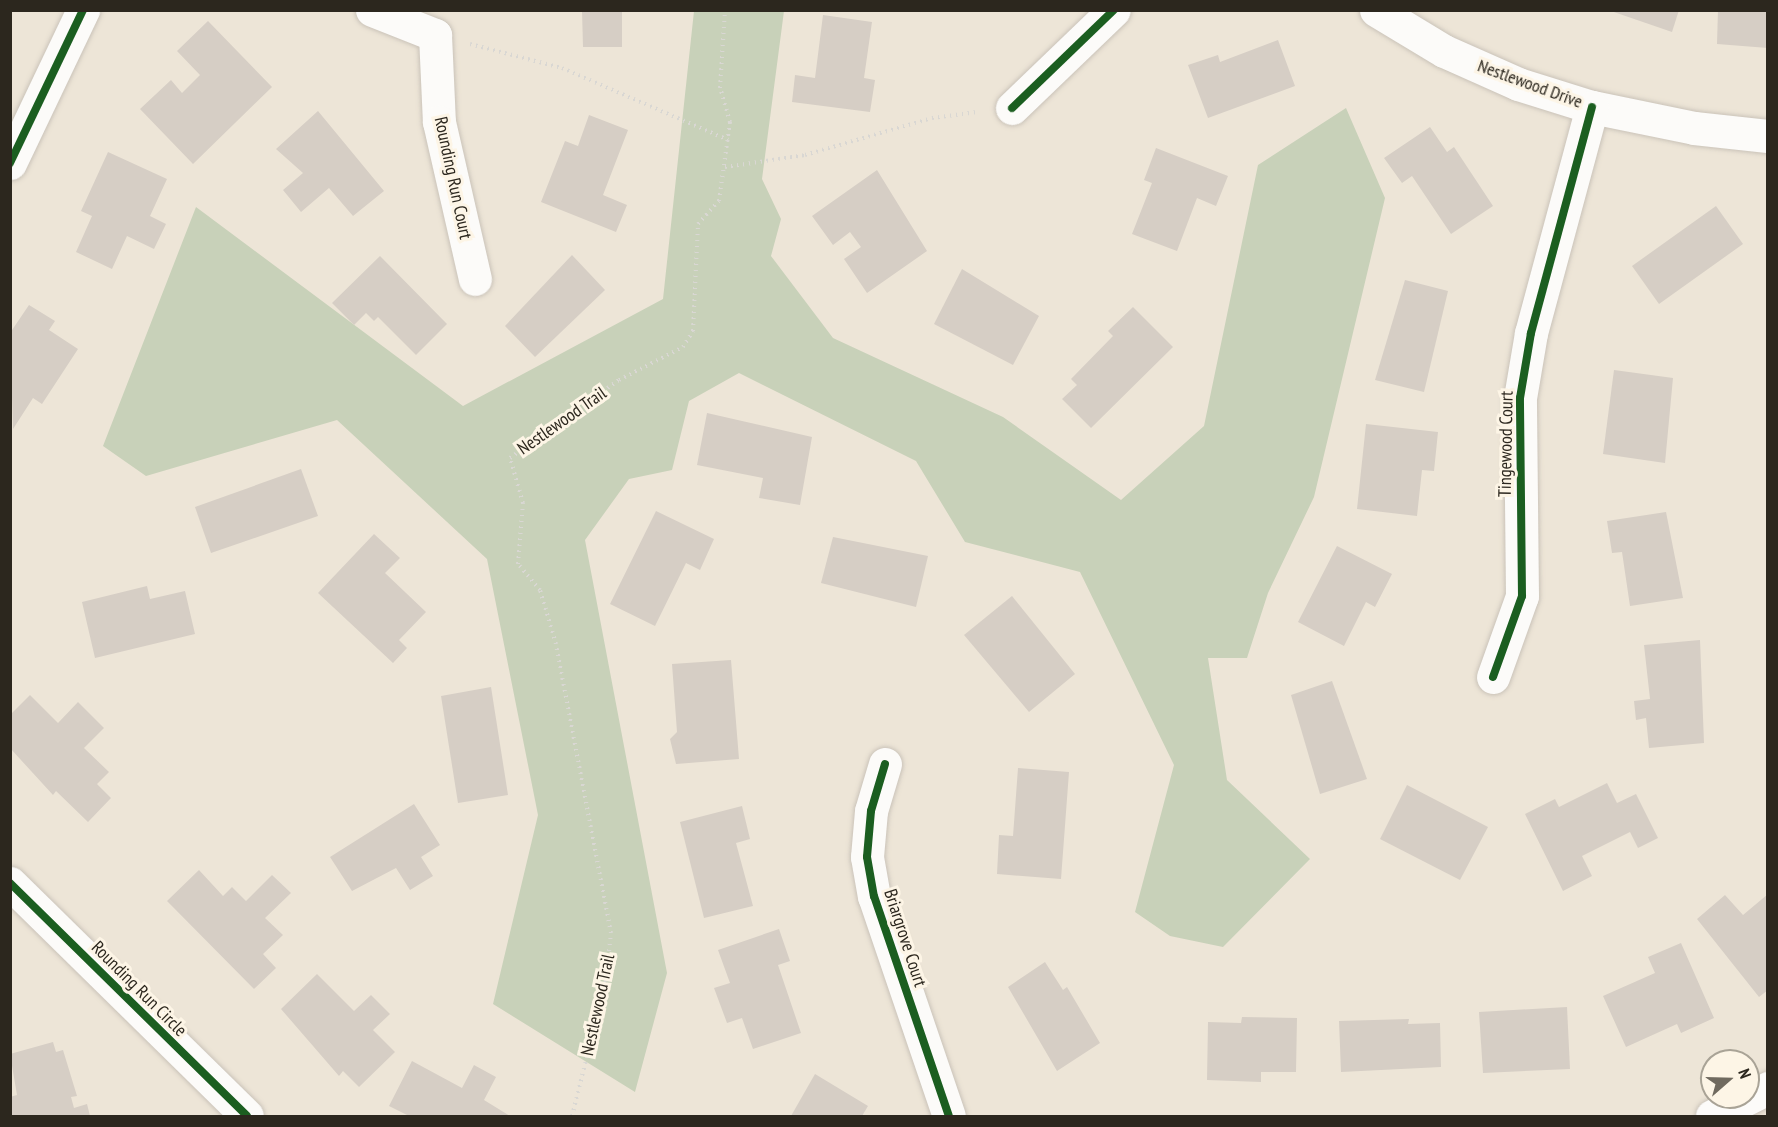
<!DOCTYPE html>
<style>
body{margin:0}
#map{position:relative;width:1778px;height:1127px;overflow:hidden;background:#ede5d7;font-family:"PT Sans Narrow",sans-serif}
div>[style]{position:absolute}
[style*='--x']{left:calc(var(--x)*1px);top:calc(var(--y)*1px);width:calc(var(--w)*1px);rotate:calc(var(--a)*1deg)}
.green>*{inset:0;background:#c8d1b9}
.building>*{inset:0;background:#d6cec5}
.path>*{height:4px;margin-top:-2px;transform-origin:0;background:repeating-linear-gradient(90deg,#d9d7d3 0 1.5px,transparent 0 6px)}
.roads{filter:drop-shadow(0 0 2px #cac3b9) drop-shadow(0 0 2px #cac3b9)}
.minor>*{height:33px;margin:-16.5px;padding:0 16.5px;transform-origin:16.5px;border-radius:16.5px;background:#fcfbf9}
.cycleway>*{height:8px;margin:-4px;padding:0 4px;transform-origin:4px;border-radius:4px;background:#1b5e20}
span{translate:-50% -50%;white-space:nowrap;text-align:center;line-height:1.15;-webkit-text-stroke:6px #fdf5e6;paint-order:stroke}
.street-label{font-size:18px;color:#2c271e}
.frame{position:absolute;inset:0;border:12px solid #2c271e;pointer-events:none}
.north{position:absolute;left:1700px;top:1049px;width:60px;height:60px;box-sizing:border-box;background:#fdf5e6;border:2px solid #a9a396;border-radius:50%;rotate:70deg;font-size:16px;font-weight:700;line-height:24px;text-align:center;color:#2c271e}
.north::after{content:'';display:block;margin:auto;width:21px;height:27px;background:#706a5f;clip-path:polygon(50% 0,100% 100%,50% 72%,0 100%)}
</style>
<div id="map">
<div class="green">
<div style="clip-path:polygon(694px 11px,784px 11px,762px 179px,781px 219px,771px 256px,833px 338px,1003px 417px,1121px 500px,1204px 426px,1258px 165px,1346px 108px,1385px 198px,1314px 497px,1268px 593px,1247px 658px,1208px 658px,1227px 780px,1310px 859px,1223px 947px,1170px 936px,1135px 912px,1174px 765px,1080px 572px,965px 542px,916px 461px,739px 373px,689px 401px,672px 470px,629px 479px,585px 540px,667px 973px,635px 1092px,493px 1004px,538px 815px,487px 559px,337px 420px,146px 476px,103px 446px,196px 207px,463px 406px,663px 299px)"></div>
</div>
<div class="building">
<div style="clip-path:polygon(582px 10px,622px 10px,622px 47px,583px 47px)"></div>
<div style="clip-path:polygon(1608px 10px,1679px 10px,1672px 32px)"></div>
<div style="clip-path:polygon(1718px 10px,1768px 10px,1768px 48px,1717px 44px)"></div>
<div style="clip-path:polygon(823px 15px,872px 22px,864px 78px,875px 80px,870px 112px,792px 102px,795px 75px,815px 78px)"></div>
<div style="clip-path:polygon(208px 21px,272px 87px,193px 164px,140px 109px,171px 80px,182px 93px,200px 75px,177px 51px)"></div>
<div style="clip-path:polygon(1278px 40px,1295px 86px,1208px 118px,1188px 65px,1218px 55px,1220px 62px)"></div>
<div style="clip-path:polygon(318px 111px,384px 191px,353px 216px,329px 188px,301px 212px,283px 190px,303px 173px,276px 149px)"></div>
<div style="clip-path:polygon(589px 115px,628px 130px,603px 195px,627px 205px,616px 232px,541px 202px,565px 141px,578px 146px)"></div>
<div style="clip-path:polygon(1430px 127px,1447px 152px,1454px 147px,1493px 206px,1451px 234px,1412px 176px,1402px 183px,1384px 158px)"></div>
<div style="clip-path:polygon(1156px 148px,1228px 176px,1216px 206px,1197px 198px,1177px 251px,1132px 234px,1152px 183px,1144px 180px)"></div>
<div style="clip-path:polygon(108px 152px,167px 179px,150px 216px,166px 224px,154px 249px,127px 236px,112px 269px,76px 252px,92px 216px,81px 211px)"></div>
<div style="clip-path:polygon(877px 170px,927px 251px,867px 293px,844px 259px,861px 247px,850px 232px,833px 245px,812px 216px)"></div>
<div style="clip-path:polygon(1716px 206px,1743px 244px,1659px 304px,1632px 266px)"></div>
<div style="clip-path:polygon(572px 255px,605px 290px,535px 357px,505px 326px)"></div>
<div style="clip-path:polygon(380px 256px,447px 324px,416px 355px,378px 317px,374px 321px,366px 313px,354px 325px,332px 303px)"></div>
<div style="clip-path:polygon(962px 269px,1039px 316px,1013px 365px,934px 324px)"></div>
<div style="clip-path:polygon(1405px 280px,1448px 291px,1424px 392px,1375px 380px)"></div>
<div style="clip-path:polygon(29px 305px,55px 321px,49px 330px,78px 349px,42px 404px,33px 398px,13px 429px,10px 333px)"></div>
<div style="clip-path:polygon(1133px 307px,1173px 347px,1091px 428px,1062px 399px,1077px 385px,1071px 379px,1113px 336px,1108px 331px)"></div>
<div style="clip-path:polygon(1614px 370px,1673px 378px,1665px 463px,1603px 454px)"></div>
<div style="clip-path:polygon(707px 413px,812px 437px,800px 505px,759px 498px,763px 478px,697px 465px)"></div>
<div style="clip-path:polygon(1366px 424px,1438px 432px,1434px 471px,1422px 470px,1417px 516px,1357px 509px)"></div>
<div style="clip-path:polygon(301px 469px,318px 516px,211px 553px,195px 507px)"></div>
<div style="clip-path:polygon(656px 511px,714px 539px,700px 570px,686px 563px,655px 626px,610px 604px)"></div>
<div style="clip-path:polygon(1666px 512px,1683px 598px,1630px 606px,1622px 552px,1612px 553px,1607px 521px)"></div>
<div style="clip-path:polygon(374px 534px,400px 558px,385px 573px,426px 612px,399px 640px,407px 648px,393px 663px,318px 593px)"></div>
<div style="clip-path:polygon(833px 537px,928px 556px,916px 607px,821px 583px)"></div>
<div style="clip-path:polygon(1337px 546px,1392px 574px,1375px 607px,1366px 602px,1344px 646px,1298px 622px)"></div>
<div style="clip-path:polygon(147px 586px,150px 599px,185px 591px,195px 634px,95px 658px,82px 602px)"></div>
<div style="clip-path:polygon(1012px 596px,1075px 674px,1029px 712px,964px 635px)"></div>
<div style="clip-path:polygon(1700px 640px,1704px 743px,1649px 748px,1646px 718px,1636px 720px,1634px 701px,1650px 699px,1644px 645px)"></div>
<div style="clip-path:polygon(731px 660px,739px 759px,676px 764px,670px 739px,677px 732px,672px 664px)"></div>
<div style="clip-path:polygon(1332px 681px,1367px 779px,1320px 794px,1291px 695px)"></div>
<div style="clip-path:polygon(491px 687px,508px 795px,458px 803px,441px 696px)"></div>
<div style="clip-path:polygon(30px 695px,58px 723px,78px 702px,104px 728px,84px 748px,109px 772px,97px 784px,111px 798px,88px 822px,56px 791px,53px 795px,10px 748px,10px 715px)"></div>
<div style="clip-path:polygon(1018px 768px,1069px 772px,1061px 879px,997px 874px,999px 835px,1013px 836px)"></div>
<div style="clip-path:polygon(1607px 783px,1617px 803px,1636px 794px,1658px 838px,1638px 848px,1630px 832px,1582px 856px,1592px 876px,1563px 891px,1525px 814px,1555px 799px,1559px 807px)"></div>
<div style="clip-path:polygon(1407px 785px,1488px 827px,1460px 880px,1380px 839px)"></div>
<div style="clip-path:polygon(414px 804px,440px 845px,421px 857px,433px 876px,410px 890px,396px 868px,352px 891px,330px 857px)"></div>
<div style="clip-path:polygon(742px 806px,750px 839px,736px 843px,753px 906px,704px 918px,680px 822px)"></div>
<div style="clip-path:polygon(199px 870px,223px 896px,232px 887px,246px 901px,272px 875px,291px 893px,265px 918px,283px 935px,263px 954px,276px 968px,254px 989px,167px 901px)"></div>
<div style="clip-path:polygon(1768px 894px,1768px 990px,1759px 997px,1697px 919px,1725px 895px,1743px 915px)"></div>
<div style="clip-path:polygon(779px 929px,790px 961px,778px 965px,801px 1033px,753px 1049px,742px 1018px,727px 1023px,714px 988px,730px 983px,718px 950px)"></div>
<div style="clip-path:polygon(1681px 943px,1714px 1018px,1681px 1033px,1677px 1024px,1626px 1047px,1603px 996px,1655px 973px,1648px 957px)"></div>
<div style="clip-path:polygon(1045px 962px,1063px 990px,1067px 987px,1100px 1043px,1057px 1071px,1008px 987px)"></div>
<div style="clip-path:polygon(317px 974px,354px 1011px,371px 995px,390px 1014px,373px 1030px,395px 1052px,359px 1087px,343px 1071px,339px 1076px,281px 1009px)"></div>
<div style="clip-path:polygon(1567px 1007px,1570px 1069px,1483px 1073px,1479px 1012px)"></div>
<div style="clip-path:polygon(1242px 1017px,1297px 1018px,1296px 1072px,1261px 1072px,1261px 1082px,1207px 1080px,1208px 1022px,1241px 1023px)"></div>
<div style="clip-path:polygon(1409px 1019px,1408px 1024px,1440px 1023px,1441px 1067px,1341px 1072px,1339px 1021px)"></div>
<div style="clip-path:polygon(53px 1042px,56px 1052px,63px 1050px,77px 1096px,71px 1097px,74px 1108px,87px 1104px,90px 1116px,10px 1116px,10px 1097px,17px 1095px,10px 1054px)"></div>
<div style="clip-path:polygon(412px 1061px,462px 1088px,474px 1065px,496px 1077px,484px 1100px,510px 1116px,409px 1116px,389px 1106px)"></div>
<div style="clip-path:polygon(815px 1074px,868px 1106px,862px 1116px,791px 1116px)"></div>
</div>
<div class="path">
<div style="--x:470;--y:44;--w:95;--a:14.6"></div>
<div style="--x:562;--y:68;--w:181;--a:23.4"></div>
<div style="--x:725;--y:167;--w:81;--a:-8.5"></div>
<div style="--x:805;--y:155;--w:132;--a:-16.2"></div>
<div style="--x:932;--y:118;--w:46;--a:-7.4"></div>
<div style="--x:572;--y:1116;--w:139;--a:-75.9"></div>
<div style="--x:606;--y:981;--w:48;--a:-84.1"></div>
<div style="--x:611;--y:933;--w:294;--a:-100.8"></div>
<div style="--x:556;--y:644;--w:56;--a:-106.5"></div>
<div style="--x:540;--y:590;--w:34;--a:-130"></div>
<div style="--x:518;--y:564;--w:61;--a:-85.3"></div>
<div style="--x:523;--y:503;--w:47;--a:-106.1"></div>
<div style="--x:510;--y:458;--w:134;--a:-35.6"></div>
<div style="--x:619;--y:380;--w:72;--a:-27.3"></div>
<div style="--x:683;--y:347;--w:19;--a:-58"></div>
<div style="--x:693;--y:331;--w:107;--a:-87.3"></div>
<div style="--x:698;--y:224;--w:31;--a:-48"></div>
<div style="--x:719;--y:201;--w:80;--a:-82.1"></div>
<div style="--x:730;--y:122;--w:35;--a:-106"></div>
<div style="--x:720;--y:88;--w:78;--a:-86.3"></div>
</div>
<div class="roads">
<div class="minor">
<div style="--x:372;--y:10;--w:68;--a:21.6"></div>
<div style="--x:435;--y:35;--w:87;--a:87.4"></div>
<div style="--x:439;--y:122;--w:161;--a:77.1"></div>
<div style="--x:1376;--y:10;--w:79;--a:31.1"></div>
<div style="--x:1444;--y:51;--w:81;--a:24"></div>
<div style="--x:1518;--y:84;--w:77;--a:17.3"></div>
<div style="--x:1592;--y:107;--w:104;--a:11.6"></div>
<div style="--x:1694;--y:128;--w:74;--a:6.2"></div>
<div style="--x:1012;--y:108;--w:141;--a:-43.9"></div>
<div style="--x:10;--y:163;--w:170;--a:-64.5"></div>
<div style="--x:1493;--y:677;--w:86;--a:-70.3"></div>
<div style="--x:1522;--y:596;--w:198;--a:-90.6"></div>
<div style="--x:1520;--y:398;--w:66;--a:-80.4"></div>
<div style="--x:1531;--y:333;--w:234;--a:-74.9"></div>
<div style="--x:885;--y:764;--w:49;--a:106.6"></div>
<div style="--x:871;--y:811;--w:46;--a:95"></div>
<div style="--x:867;--y:857;--w:40;--a:80"></div>
<div style="--x:874;--y:896;--w:232;--a:71.2"></div>
<div style="--x:10;--y:883;--w:332;--a:44.5"></div>
<div style="--x:1712;--y:1116;--w:63;--a:-26.6"></div>
</div>
</div>
<div class="cycleway">
<div style="--x:1012;--y:108;--w:141;--a:-43.9"></div>
<div style="--x:10;--y:163;--w:170;--a:-64.5"></div>
<div style="--x:1493;--y:677;--w:86;--a:-70.3"></div>
<div style="--x:1522;--y:596;--w:198;--a:-90.6"></div>
<div style="--x:1520;--y:398;--w:66;--a:-80.4"></div>
<div style="--x:1531;--y:333;--w:234;--a:-74.9"></div>
<div style="--x:885;--y:764;--w:49;--a:106.6"></div>
<div style="--x:871;--y:811;--w:46;--a:95"></div>
<div style="--x:867;--y:857;--w:40;--a:80"></div>
<div style="--x:874;--y:896;--w:232;--a:71.2"></div>
<div style="--x:10;--y:883;--w:332;--a:44.5"></div>
</div>
<div class="street-label">
<span style="left:1530px;top:84px;rotate:20deg">Nestlewood Drive</span>
<span style="left:453px;top:178px;rotate:78deg">Rounding Run Court</span>
<span style="left:562px;top:421px;rotate:-35deg">Nestlewood Trail</span>
<span style="left:1506px;top:444px;rotate:-89deg">Tingewood Court</span>
<span style="left:905px;top:938px;rotate:72deg">Briargrove Court</span>
<span style="left:139px;top:989px;rotate:45deg">Rounding Run Circle</span>
<span style="left:598px;top:1005px;rotate:-78deg">Nestlewood Trail</span>
</div>
<div class="frame"></div>
<div class="north">N</div>
</div>
